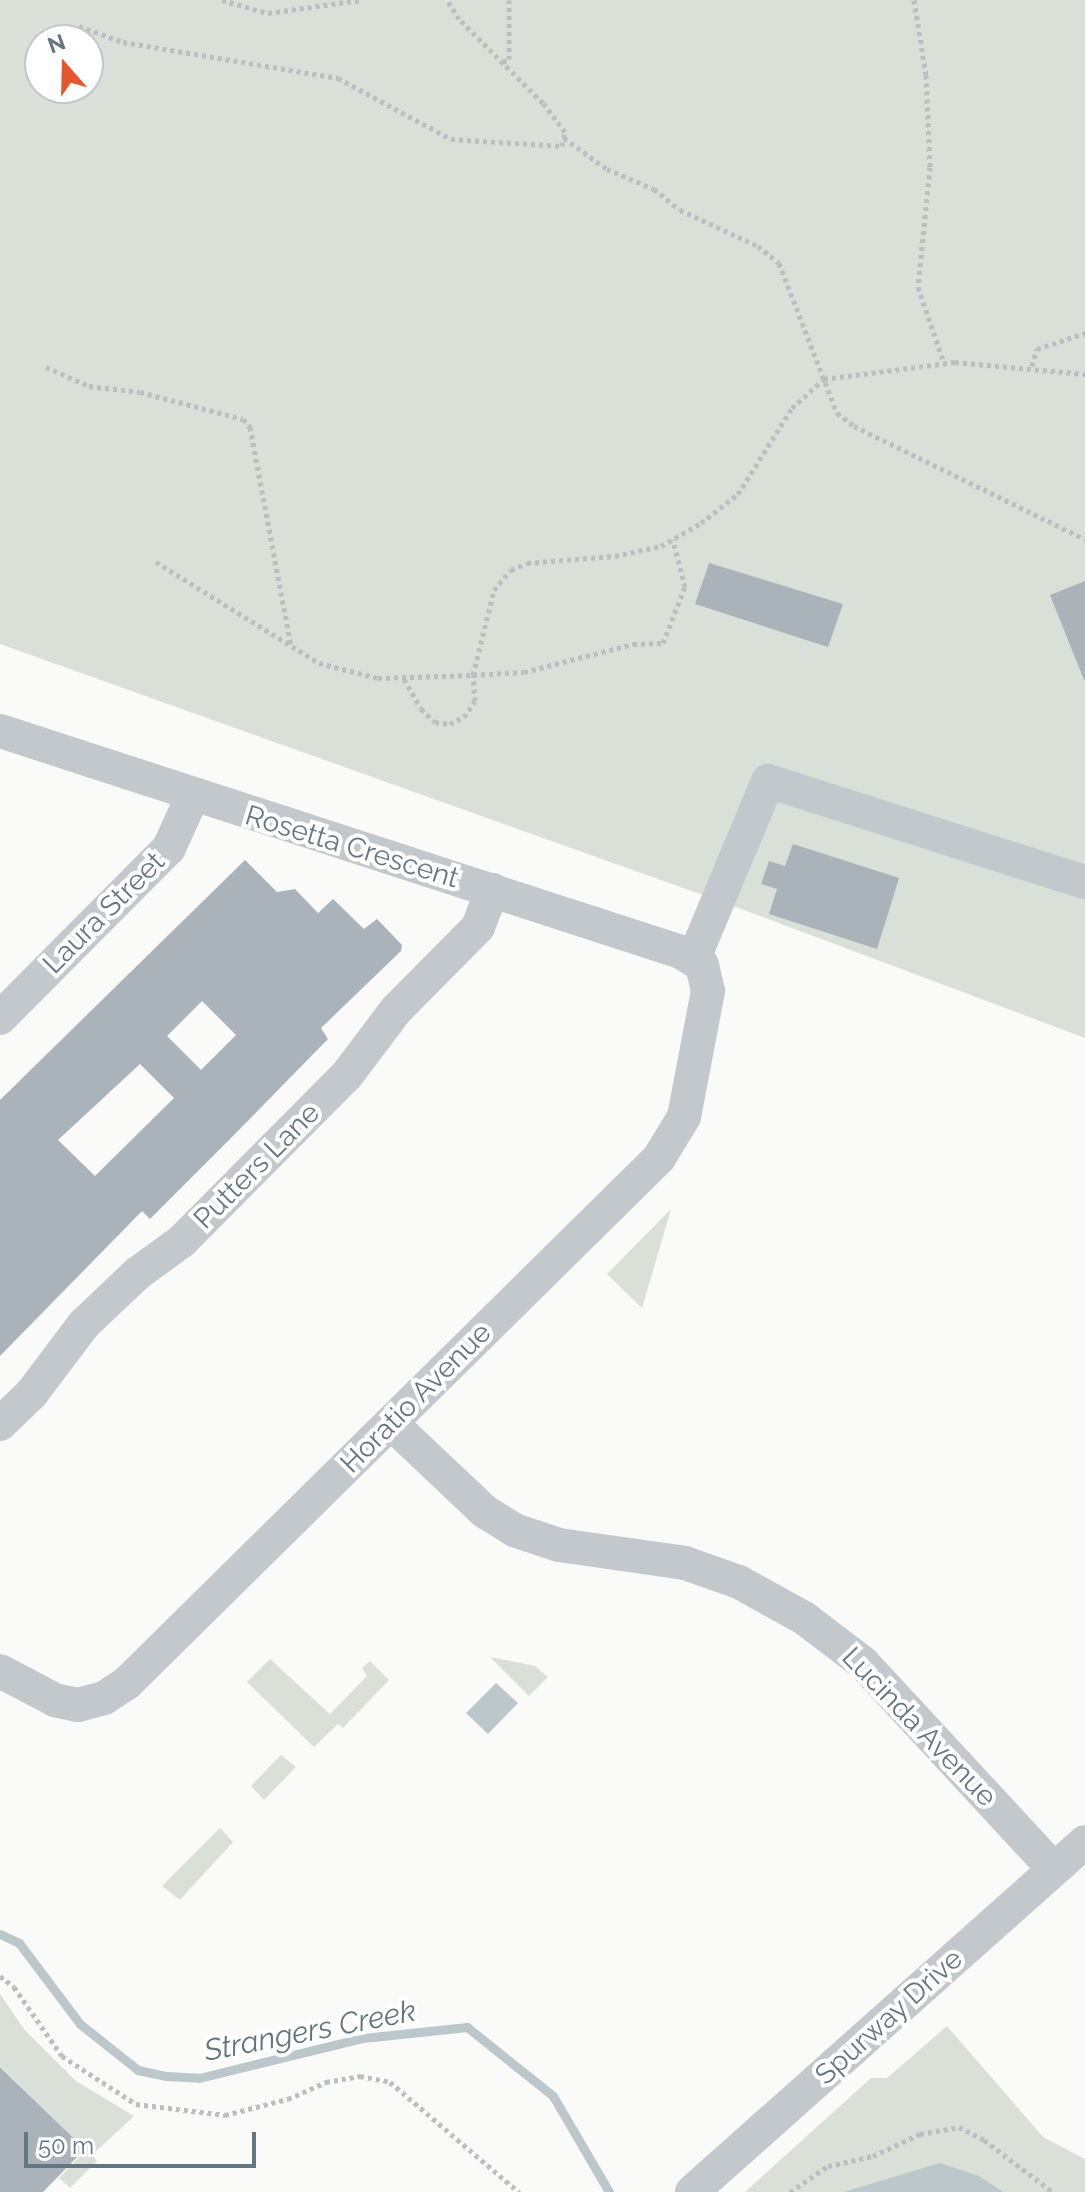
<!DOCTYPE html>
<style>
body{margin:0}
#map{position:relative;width:1085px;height:2192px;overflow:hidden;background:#fafaf8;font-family:Raleway,sans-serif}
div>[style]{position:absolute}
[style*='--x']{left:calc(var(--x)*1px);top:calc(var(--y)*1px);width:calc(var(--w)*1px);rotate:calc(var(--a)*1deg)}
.green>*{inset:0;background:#dadfd7}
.water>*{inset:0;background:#bbc7cb}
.stream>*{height:9px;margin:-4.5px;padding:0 4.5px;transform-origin:4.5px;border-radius:4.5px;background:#bbc7cb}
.building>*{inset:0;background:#aab3b9}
.path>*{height:5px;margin-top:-2.5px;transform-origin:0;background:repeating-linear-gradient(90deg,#bbbfc2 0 4px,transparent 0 8px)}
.street>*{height:34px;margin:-17px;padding:0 17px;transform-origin:17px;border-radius:17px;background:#c3c8cc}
span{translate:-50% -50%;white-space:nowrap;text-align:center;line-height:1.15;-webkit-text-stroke:8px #fff;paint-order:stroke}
.street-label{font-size:28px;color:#657683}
.water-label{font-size:30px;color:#60757c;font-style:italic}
.north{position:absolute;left:24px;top:24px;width:80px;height:80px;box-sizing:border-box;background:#fff;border:2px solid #c1c8cd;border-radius:50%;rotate:340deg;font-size:22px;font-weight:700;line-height:32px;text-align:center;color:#657683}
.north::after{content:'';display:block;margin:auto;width:28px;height:36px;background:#e4572e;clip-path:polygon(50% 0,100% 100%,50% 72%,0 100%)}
.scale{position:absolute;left:24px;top:2132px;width:232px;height:36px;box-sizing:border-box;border:4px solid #657683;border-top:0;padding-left:10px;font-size:24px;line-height:28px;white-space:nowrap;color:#657683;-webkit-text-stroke:6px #fff;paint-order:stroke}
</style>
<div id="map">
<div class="green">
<div style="clip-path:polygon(evenodd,0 0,1085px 0,1085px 1038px,728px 904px,0 644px,0 0,40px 40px,88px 40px,88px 88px,40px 88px,40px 40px)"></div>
<div style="clip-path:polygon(671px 1209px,642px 1308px,607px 1274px)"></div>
<div style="clip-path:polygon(490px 1657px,535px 1666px,548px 1677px,529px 1696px)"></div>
<div style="clip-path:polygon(270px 1659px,330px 1714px,367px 1676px,362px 1668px,370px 1661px,389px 1680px,343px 1728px,338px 1724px,314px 1747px,247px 1682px)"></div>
<div style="clip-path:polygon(281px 1755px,296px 1767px,264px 1800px,251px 1786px)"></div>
<div style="clip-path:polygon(220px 1828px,233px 1842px,180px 1900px,162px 1886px)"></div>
<div style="clip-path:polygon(0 1994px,24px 2029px,76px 2081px,134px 2116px,92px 2155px,97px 2161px,70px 2188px,59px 2178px,86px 2150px,0 2066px)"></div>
<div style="clip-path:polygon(947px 2026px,1043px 2137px,1085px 2159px,1085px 2192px,745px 2192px,871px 2078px,887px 2078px)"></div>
</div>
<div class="water">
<div style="clip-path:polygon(496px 1683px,518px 1703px,488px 1734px,466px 1713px)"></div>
<div style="clip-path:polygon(940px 2163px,979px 2176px,1003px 2192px,844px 2192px)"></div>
</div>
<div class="stream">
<div style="--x:0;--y:1934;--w:21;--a:25"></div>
<div style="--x:19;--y:1943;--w:101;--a:53"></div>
<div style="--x:80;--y:2024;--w:74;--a:38.4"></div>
<div style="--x:138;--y:2070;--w:29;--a:12"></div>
<div style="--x:166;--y:2076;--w:33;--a:3"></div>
<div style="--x:199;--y:2078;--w:169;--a:-13.7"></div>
<div style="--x:363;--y:2038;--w:105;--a:-6"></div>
<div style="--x:467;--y:2027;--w:110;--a:38.7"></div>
<div style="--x:553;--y:2096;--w:111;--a:59.7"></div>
</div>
<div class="building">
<div style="clip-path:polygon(709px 563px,843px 604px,828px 647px,695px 604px)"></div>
<div style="clip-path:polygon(1085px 581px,1085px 680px,1084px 680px,1050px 595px)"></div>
<div style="clip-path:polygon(793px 844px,899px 878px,877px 949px,769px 914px,777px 889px,761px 884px,769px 861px,785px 866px)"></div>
<div style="clip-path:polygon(evenodd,245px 860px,277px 892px,295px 889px,318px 913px,333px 899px,364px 929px,377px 919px,402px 945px,401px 951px,321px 1028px,328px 1039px,229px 1140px,150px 1219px,142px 1211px,0 1356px,0 1100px,245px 860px,202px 1001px,236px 1035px,201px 1070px,167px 1036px,202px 1001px,245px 860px,140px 1064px,174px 1098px,95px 1176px,58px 1140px,140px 1064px)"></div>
<div style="clip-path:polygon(0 2067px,85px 2149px,43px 2192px,0 2192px)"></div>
</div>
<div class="path">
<div style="--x:222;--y:0;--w:48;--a:15.8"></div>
<div style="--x:268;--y:13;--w:94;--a:-8"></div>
<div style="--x:914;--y:0;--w:76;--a:80.9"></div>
<div style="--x:926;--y:75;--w:92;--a:87.5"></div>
<div style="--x:930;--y:167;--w:121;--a:95.7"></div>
<div style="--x:918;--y:287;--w:80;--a:71.1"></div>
<div style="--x:79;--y:26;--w:47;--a:20"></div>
<div style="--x:123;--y:42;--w:218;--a:9.5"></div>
<div style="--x:338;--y:78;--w:128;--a:28.4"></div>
<div style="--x:451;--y:139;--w:111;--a:3.6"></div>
<div style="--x:562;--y:146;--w:14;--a:-78"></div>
<div style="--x:565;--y:132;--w:36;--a:-127"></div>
<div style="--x:543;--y:103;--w:119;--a:-135"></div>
<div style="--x:459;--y:19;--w:22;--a:-122"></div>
<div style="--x:503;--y:62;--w:7;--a:-27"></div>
<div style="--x:509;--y:59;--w:59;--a:-90"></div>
<div style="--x:564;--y:138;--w:53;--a:35.8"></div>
<div style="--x:607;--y:169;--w:51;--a:23.1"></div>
<div style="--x:654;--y:189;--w:33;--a:39"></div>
<div style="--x:680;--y:210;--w:86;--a:24.8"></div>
<div style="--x:758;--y:246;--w:27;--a:39"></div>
<div style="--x:779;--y:263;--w:161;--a:68.9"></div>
<div style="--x:837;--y:413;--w:21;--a:37"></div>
<div style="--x:854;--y:426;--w:257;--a:26.1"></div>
<div style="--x:1032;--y:366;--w:18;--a:-74"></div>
<div style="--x:1037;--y:349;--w:51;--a:-18.4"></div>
<div style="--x:46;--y:367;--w:47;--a:23.8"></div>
<div style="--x:89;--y:386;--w:51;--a:6.7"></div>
<div style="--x:140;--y:392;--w:106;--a:14.7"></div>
<div style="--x:243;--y:419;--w:11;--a:49"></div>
<div style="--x:250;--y:427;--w:223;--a:79.4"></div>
<div style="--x:156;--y:562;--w:192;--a:31.8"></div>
<div style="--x:319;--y:663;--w:61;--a:14.3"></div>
<div style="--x:378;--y:678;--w:95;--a:-1.8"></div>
<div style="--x:473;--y:675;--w:88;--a:-76.1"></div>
<div style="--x:494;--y:590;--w:26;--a:-50"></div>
<div style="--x:511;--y:570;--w:17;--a:-24"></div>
<div style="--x:527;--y:563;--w:88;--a:-4.5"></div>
<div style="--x:615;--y:556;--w:47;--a:-12.3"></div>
<div style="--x:661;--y:546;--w:46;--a:-29.9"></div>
<div style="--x:701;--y:523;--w:47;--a:-38.1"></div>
<div style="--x:738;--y:494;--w:102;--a:-57.9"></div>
<div style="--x:792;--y:408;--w:43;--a:-42.2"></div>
<div style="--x:824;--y:379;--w:132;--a:-7.4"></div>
<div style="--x:955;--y:362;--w:131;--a:5.3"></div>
<div style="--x:404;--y:679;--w:34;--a:60"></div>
<div style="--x:421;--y:709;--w:19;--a:43"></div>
<div style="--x:435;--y:722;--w:15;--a:8"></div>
<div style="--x:450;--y:724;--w:16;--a:-27"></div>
<div style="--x:464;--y:717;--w:19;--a:-55"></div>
<div style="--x:475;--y:701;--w:26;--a:-94"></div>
<div style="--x:473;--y:675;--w:51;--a:-3.4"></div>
<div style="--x:524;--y:672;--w:113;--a:-14.4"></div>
<div style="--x:633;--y:644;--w:30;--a:-2"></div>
<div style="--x:663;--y:643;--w:60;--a:-68.6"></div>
<div style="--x:685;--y:587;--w:49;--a:-104.3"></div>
<div style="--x:0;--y:1976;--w:18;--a:38"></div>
<div style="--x:14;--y:1987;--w:84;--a:55.2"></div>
<div style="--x:62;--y:2056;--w:88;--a:33"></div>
<div style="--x:136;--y:2104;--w:90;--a:7"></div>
<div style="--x:225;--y:2115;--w:65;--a:-14.3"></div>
<div style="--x:288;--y:2099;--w:42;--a:-24.1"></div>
<div style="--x:326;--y:2082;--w:35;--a:-10"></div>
<div style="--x:360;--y:2076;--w:31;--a:11"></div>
<div style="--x:390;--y:2082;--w:170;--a:40.5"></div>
<div style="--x:790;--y:2192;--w:46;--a:-34.4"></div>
<div style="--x:828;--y:2166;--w:46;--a:-12.5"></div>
<div style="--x:873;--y:2156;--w:52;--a:-25.1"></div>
<div style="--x:920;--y:2134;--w:40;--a:-10"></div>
<div style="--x:959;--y:2127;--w:28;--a:27"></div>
<div style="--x:984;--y:2140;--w:86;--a:37"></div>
</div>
<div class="street">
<div style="--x:0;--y:731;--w:716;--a:17.98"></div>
<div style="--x:681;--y:952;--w:25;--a:32"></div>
<div style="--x:702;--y:965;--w:27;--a:77"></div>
<div style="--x:708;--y:991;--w:128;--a:100.8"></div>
<div style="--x:684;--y:1117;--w:48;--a:121.4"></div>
<div style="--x:659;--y:1158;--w:747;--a:135.38"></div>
<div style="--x:127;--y:1683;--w:27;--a:147"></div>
<div style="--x:104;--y:1698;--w:27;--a:165"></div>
<div style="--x:78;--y:1705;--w:24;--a:-168"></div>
<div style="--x:55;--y:1700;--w:62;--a:-152.2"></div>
<div style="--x:694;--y:958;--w:192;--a:-67.3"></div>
<div style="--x:768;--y:781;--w:333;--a:17.7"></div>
<div style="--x:0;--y:1018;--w:240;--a:-45.2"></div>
<div style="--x:169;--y:848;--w:56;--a:-65.7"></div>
<div style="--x:391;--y:1423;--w:128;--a:43.4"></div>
<div style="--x:484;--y:1511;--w:36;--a:32"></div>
<div style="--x:514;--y:1530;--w:47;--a:18.4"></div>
<div style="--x:559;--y:1545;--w:127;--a:8.1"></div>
<div style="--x:685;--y:1563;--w:57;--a:19.4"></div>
<div style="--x:739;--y:1582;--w:74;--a:29"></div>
<div style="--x:804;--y:1618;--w:74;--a:37.3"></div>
<div style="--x:863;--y:1663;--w:281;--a:47.2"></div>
<div style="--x:0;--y:1424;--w:45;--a:-44.1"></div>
<div style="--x:32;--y:1393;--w:86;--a:-53"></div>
<div style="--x:84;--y:1324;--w:74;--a:-43.4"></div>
<div style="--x:138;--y:1273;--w:54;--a:-36"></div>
<div style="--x:182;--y:1241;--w:234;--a:-45.2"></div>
<div style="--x:347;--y:1075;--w:81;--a:-53"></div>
<div style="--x:396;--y:1010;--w:117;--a:-45.3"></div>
<div style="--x:478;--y:927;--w:40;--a:-69"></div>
<div style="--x:692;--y:2192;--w:526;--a:-41.69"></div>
</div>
<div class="street-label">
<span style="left:352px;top:847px;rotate:17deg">Rosetta Crescent</span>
<span style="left:104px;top:913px;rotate:-45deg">Laura Street</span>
<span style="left:257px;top:1166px;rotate:-45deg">Putters Lane</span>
<span style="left:416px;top:1398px;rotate:-45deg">Horatio Avenue</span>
<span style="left:919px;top:1727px;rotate:46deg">Lucinda Avenue</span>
<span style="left:889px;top:2017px;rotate:-42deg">Spurway Drive</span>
</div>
<div class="water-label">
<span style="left:310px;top:2031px;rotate:-11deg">Strangers Creek</span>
</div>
<div class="north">N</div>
<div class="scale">50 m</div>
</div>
